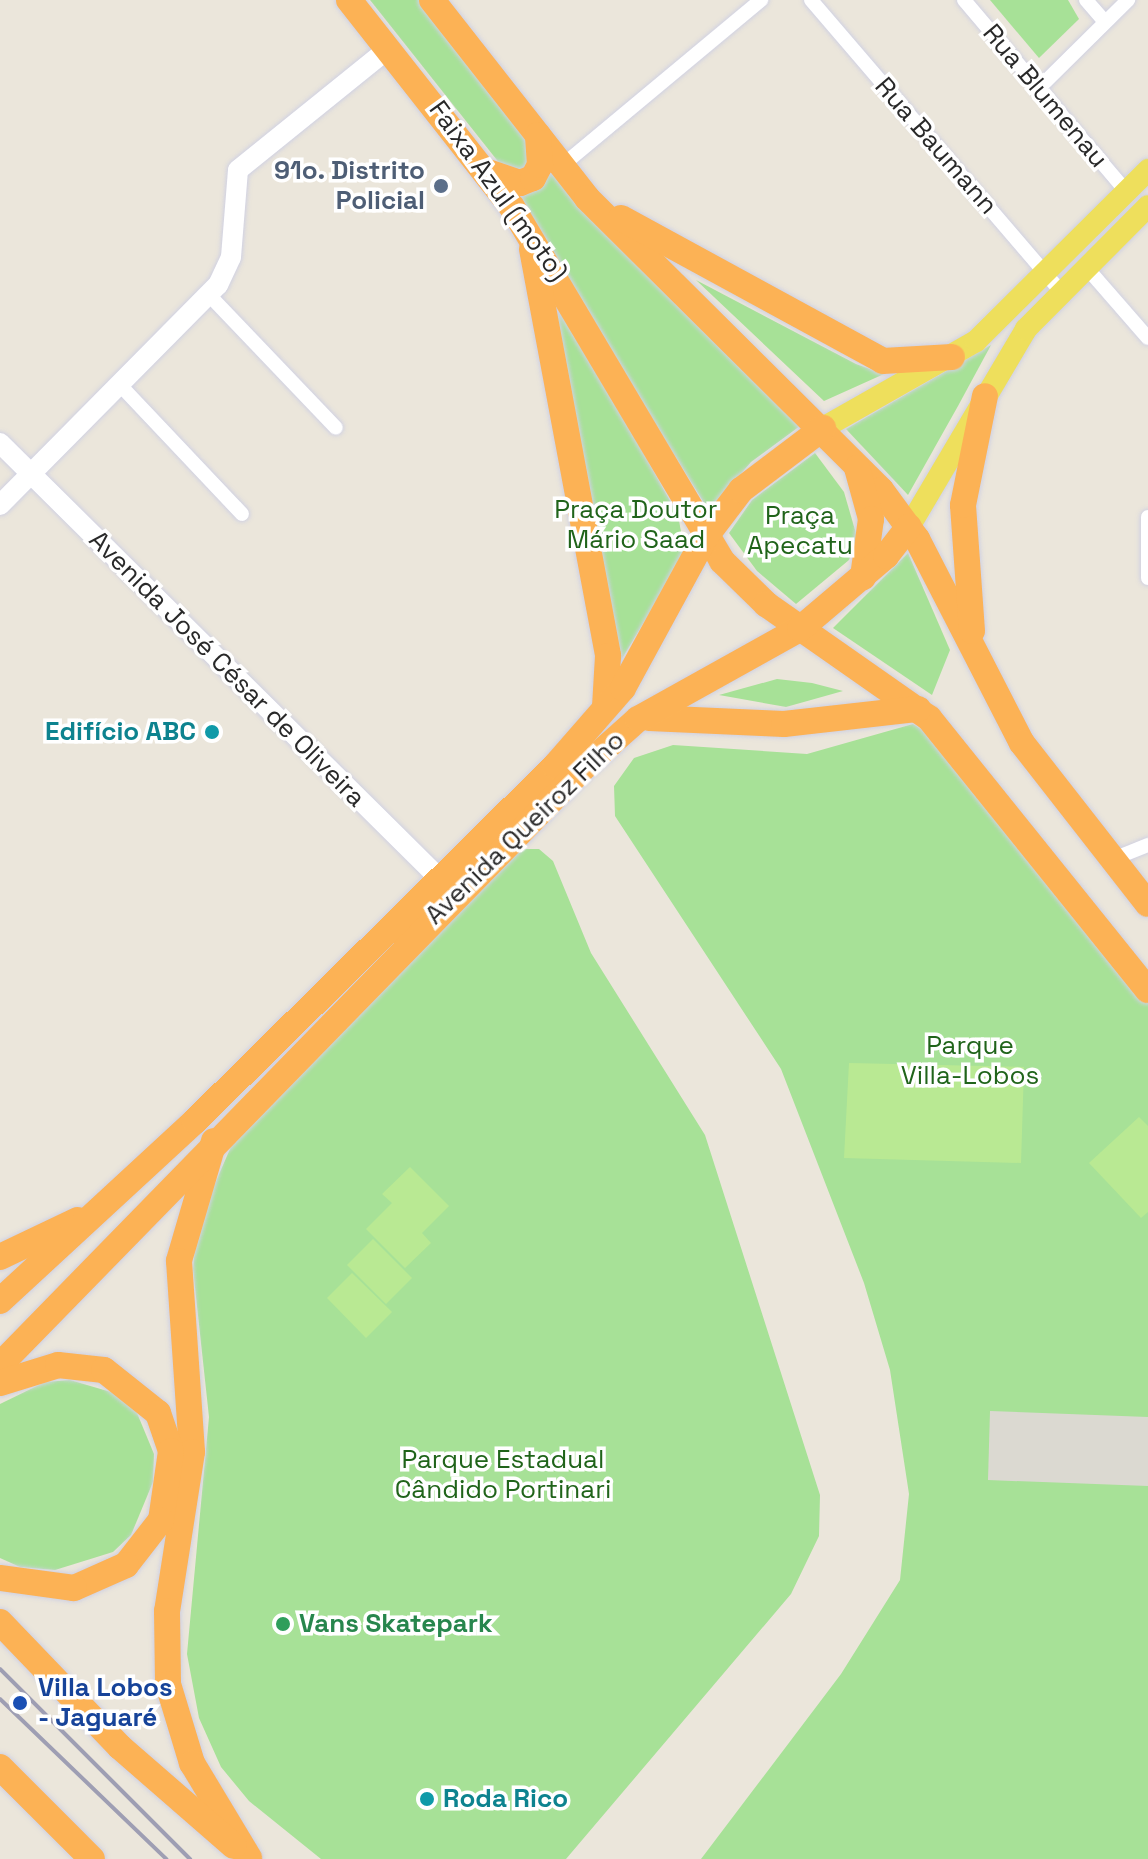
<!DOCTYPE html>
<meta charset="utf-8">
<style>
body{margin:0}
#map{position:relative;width:1148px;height:1859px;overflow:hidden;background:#ebe6db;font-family:"Space Grotesk",sans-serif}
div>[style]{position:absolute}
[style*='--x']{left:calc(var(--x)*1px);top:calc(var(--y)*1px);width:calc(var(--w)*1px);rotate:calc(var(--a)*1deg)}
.green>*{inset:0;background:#a7e197}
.pitch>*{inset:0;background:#b9e993}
.plaza>*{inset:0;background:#dbd9d1}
.roads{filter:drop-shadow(0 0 2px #d0d1e2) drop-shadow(0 0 2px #d0d1e2)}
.street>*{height:14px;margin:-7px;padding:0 7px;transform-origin:7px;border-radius:7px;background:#fff}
.secondary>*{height:20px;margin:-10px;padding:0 10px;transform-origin:10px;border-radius:10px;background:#fff}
.primary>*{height:22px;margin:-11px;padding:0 11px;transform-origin:11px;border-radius:11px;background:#eedf5c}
.highway>*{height:26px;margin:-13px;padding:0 13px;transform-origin:13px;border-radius:13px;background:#fcb255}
.rail>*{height:4px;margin:-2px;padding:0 2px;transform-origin:2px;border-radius:2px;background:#9e9eb3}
.dots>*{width:22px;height:22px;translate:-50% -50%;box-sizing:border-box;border:4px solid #fff;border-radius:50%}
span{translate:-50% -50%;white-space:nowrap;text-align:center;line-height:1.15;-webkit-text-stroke:7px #fff;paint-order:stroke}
.street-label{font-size:26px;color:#292929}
.service-label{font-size:26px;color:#4e5e75;font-weight:700}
.right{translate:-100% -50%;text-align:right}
.park-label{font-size:26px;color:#20641a}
.culture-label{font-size:26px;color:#0d838f;font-weight:700}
.left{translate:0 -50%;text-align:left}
.leisure-label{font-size:26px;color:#27864d;font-weight:700}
.transit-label{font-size:26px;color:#164399;font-weight:700}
</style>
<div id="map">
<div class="green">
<div style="clip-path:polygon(370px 0,419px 0,528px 143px,528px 170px,504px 169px)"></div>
<div style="clip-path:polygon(990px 0,1068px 0,1079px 19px,1039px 58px)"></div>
<div style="clip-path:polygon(549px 171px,800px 426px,751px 462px,709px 511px,515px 197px)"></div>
<div style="clip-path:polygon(696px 280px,856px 364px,884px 374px,824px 401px)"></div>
<div style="clip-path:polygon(550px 286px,678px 515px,685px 554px,620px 662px)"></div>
<div style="clip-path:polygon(991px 345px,958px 406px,908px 495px,846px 429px)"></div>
<div style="clip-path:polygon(815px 453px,844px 492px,857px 537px,849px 560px,796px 604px,757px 571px,729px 533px,752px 500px)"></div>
<div style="clip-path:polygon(908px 553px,950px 650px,932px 695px,833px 628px)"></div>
<div style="clip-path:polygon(777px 679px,812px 683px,843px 691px,786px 707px,719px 695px)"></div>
<div style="clip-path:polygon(913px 724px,939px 740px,1148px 998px,1148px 1859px,701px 1859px,841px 1674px,900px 1580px,909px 1494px,890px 1370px,864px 1283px,781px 1069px,615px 816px,614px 786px,634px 758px,673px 745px,807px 754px)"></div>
<div style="clip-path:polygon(521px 849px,539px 849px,553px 861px,591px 953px,705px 1135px,820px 1495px,819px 1536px,791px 1594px,566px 1859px,321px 1859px,249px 1801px,221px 1767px,199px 1718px,187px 1654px,209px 1417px,193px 1269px,197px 1225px,236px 1135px)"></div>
<div style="clip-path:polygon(70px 1380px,121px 1395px,137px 1413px,154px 1454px,153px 1482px,131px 1535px,113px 1552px,55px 1570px,20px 1567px,0 1558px,0 1404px,45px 1382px)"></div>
</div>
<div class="pitch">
<div style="clip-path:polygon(849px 1063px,1024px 1067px,1021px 1163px,844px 1158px)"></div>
<div style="clip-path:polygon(1139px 1117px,1148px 1126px,1148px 1212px,1141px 1218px,1089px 1163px)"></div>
<div style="clip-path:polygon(410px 1167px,449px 1206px,422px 1233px,431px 1243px,405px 1268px,366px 1229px,392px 1203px,382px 1194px)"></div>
<div style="clip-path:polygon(373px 1239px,412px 1278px,386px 1304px,347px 1265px)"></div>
<div style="clip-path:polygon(352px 1273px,392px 1312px,366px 1338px,327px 1298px)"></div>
</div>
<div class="plaza">
<div style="clip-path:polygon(990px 1411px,1148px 1417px,1148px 1486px,988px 1480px)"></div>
</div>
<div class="roads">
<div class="street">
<div style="--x:811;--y:0;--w:384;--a:49.4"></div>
<div style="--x:964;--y:0;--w:252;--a:49.7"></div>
<div style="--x:1086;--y:0;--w:29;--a:49"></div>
<div style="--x:1038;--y:89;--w:127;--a:-44.7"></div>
<div style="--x:563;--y:165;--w:258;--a:-39.8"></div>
<div style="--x:1086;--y:267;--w:94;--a:48.9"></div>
<div style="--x:210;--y:296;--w:182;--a:46.3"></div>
<div style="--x:121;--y:386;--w:176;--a:46.6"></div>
<div style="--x:1148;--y:517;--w:61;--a:90"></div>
<div style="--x:1113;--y:859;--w:38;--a:-22"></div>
</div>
<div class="secondary">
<div style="--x:0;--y:443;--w:632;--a:44.74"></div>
<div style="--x:0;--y:505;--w:310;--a:-45.3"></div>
<div style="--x:218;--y:285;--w:31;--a:-65"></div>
<div style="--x:231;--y:257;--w:87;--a:-85.4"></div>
<div style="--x:238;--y:170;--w:193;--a:-38.9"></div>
</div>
<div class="primary">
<div style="--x:823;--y:428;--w:176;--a:-29.6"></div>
<div style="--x:976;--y:341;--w:243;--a:-44.8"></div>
<div style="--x:909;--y:527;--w:230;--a:-59.4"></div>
<div style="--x:1026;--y:329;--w:173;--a:-45.2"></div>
</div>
<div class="highway">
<div style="--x:349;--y:0;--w:263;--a:51.8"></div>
<div style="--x:512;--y:207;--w:412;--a:59.3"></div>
<div style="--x:722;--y:561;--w:62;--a:44.3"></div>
<div style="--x:766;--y:604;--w:199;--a:35"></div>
<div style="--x:929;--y:718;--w:349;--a:51.2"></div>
<div style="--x:432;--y:0;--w:251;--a:51.9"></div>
<div style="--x:587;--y:198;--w:414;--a:44.8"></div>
<div style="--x:881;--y:490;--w:61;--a:53.7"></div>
<div style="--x:917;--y:539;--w:229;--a:62.8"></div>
<div style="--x:1022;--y:743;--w:204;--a:52"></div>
<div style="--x:485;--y:171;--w:37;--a:19"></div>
<div style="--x:520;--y:183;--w:14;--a:-21"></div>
<div style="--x:533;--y:178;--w:15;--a:-62"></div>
<div style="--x:540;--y:165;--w:30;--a:-94"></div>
<div style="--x:621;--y:218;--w:298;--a:28.6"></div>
<div style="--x:883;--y:361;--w:69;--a:-3.3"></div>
<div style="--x:532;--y:249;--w:414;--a:79.4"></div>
<div style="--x:608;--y:656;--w:51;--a:93.4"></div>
<div style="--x:857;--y:468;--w:53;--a:74.6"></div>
<div style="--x:871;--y:519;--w:59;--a:97.9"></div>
<div style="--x:972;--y:631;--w:126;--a:-94.1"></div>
<div style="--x:963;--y:505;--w:111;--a:-78.6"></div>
<div style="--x:649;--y:718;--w:135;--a:2.5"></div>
<div style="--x:784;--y:724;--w:135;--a:-6.4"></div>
<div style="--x:214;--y:1141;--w:125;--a:106.3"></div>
<div style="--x:179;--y:1261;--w:191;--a:86.1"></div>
<div style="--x:192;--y:1452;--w:161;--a:98.9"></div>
<div style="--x:167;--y:1611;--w:73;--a:89.2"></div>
<div style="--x:168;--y:1684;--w:83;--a:73.1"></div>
<div style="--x:192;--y:1763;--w:111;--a:59"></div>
<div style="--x:0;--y:1257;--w:86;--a:-25.4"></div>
<div style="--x:0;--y:1301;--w:265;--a:-42.7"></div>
<div style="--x:195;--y:1121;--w:506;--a:-44.6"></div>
<div style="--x:555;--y:766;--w:103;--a:-48.9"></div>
<div style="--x:623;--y:688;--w:173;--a:-61.4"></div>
<div style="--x:706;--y:536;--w:58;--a:-52.7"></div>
<div style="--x:741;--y:490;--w:103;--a:-37.1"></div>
<div style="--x:0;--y:1365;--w:833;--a:-45.68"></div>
<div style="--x:582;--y:769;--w:75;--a:-41.8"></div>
<div style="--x:638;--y:719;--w:185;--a:-29.1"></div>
<div style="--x:800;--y:629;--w:113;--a:-40.3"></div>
<div style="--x:886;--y:556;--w:37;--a:-52"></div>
<div style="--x:0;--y:1383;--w:61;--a:-17.2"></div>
<div style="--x:58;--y:1365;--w:46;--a:6.2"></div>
<div style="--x:104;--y:1370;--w:69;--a:38.5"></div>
<div style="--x:158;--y:1413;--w:40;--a:71.1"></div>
<div style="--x:171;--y:1451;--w:70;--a:98.2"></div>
<div style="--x:161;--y:1520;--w:57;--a:127.9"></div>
<div style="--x:126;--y:1565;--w:57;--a:156.1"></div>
<div style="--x:74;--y:1588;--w:75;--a:-172.3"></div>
<div style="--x:0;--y:1622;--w:173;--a:46.2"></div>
<div style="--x:120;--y:1747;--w:151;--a:41"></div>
<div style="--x:0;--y:1767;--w:130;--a:45"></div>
</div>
</div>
<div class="rail">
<div style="--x:0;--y:1669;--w:269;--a:45"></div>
<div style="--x:0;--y:1699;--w:231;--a:43.9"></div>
</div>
<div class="dots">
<div style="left:441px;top:186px;background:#5c6f8a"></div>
<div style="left:212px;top:732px;background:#0f9aa8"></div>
<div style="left:283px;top:1624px;background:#2e9e5b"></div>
<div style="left:20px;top:1703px;background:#1a4fb4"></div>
<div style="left:427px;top:1799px;background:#0f9aa8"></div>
</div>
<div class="street-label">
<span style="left:1045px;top:96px;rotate:50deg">Rua Blumenau</span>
<span style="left:936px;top:146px;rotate:49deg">Rua Baumann</span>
<span style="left:498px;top:191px;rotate:54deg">Faixa Azul (moto)</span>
<span style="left:227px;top:669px;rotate:45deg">Avenida José César de Oliveira</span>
<span style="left:525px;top:828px;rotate:-44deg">Avenida Queiroz Filho</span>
</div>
<div class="service-label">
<span class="right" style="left:425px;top:186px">91o. Distrito<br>Policial</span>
</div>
<div class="park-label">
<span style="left:636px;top:525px">Praça Doutor<br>Mário Saad</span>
<span style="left:800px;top:531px">Praça<br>Apecatu</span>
<span style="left:970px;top:1061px">Parque<br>Villa-Lobos</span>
<span style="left:503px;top:1475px">Parque Estadual<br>Cândido Portinari</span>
</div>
<div class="culture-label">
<span class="right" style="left:196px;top:732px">Edifício ABC</span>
<span class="left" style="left:443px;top:1799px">Roda Rico</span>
</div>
<div class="leisure-label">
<span class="left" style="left:299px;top:1624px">Vans Skatepark</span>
</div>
<div class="transit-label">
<span class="left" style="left:38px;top:1703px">Villa Lobos<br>- Jaguaré</span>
</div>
</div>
